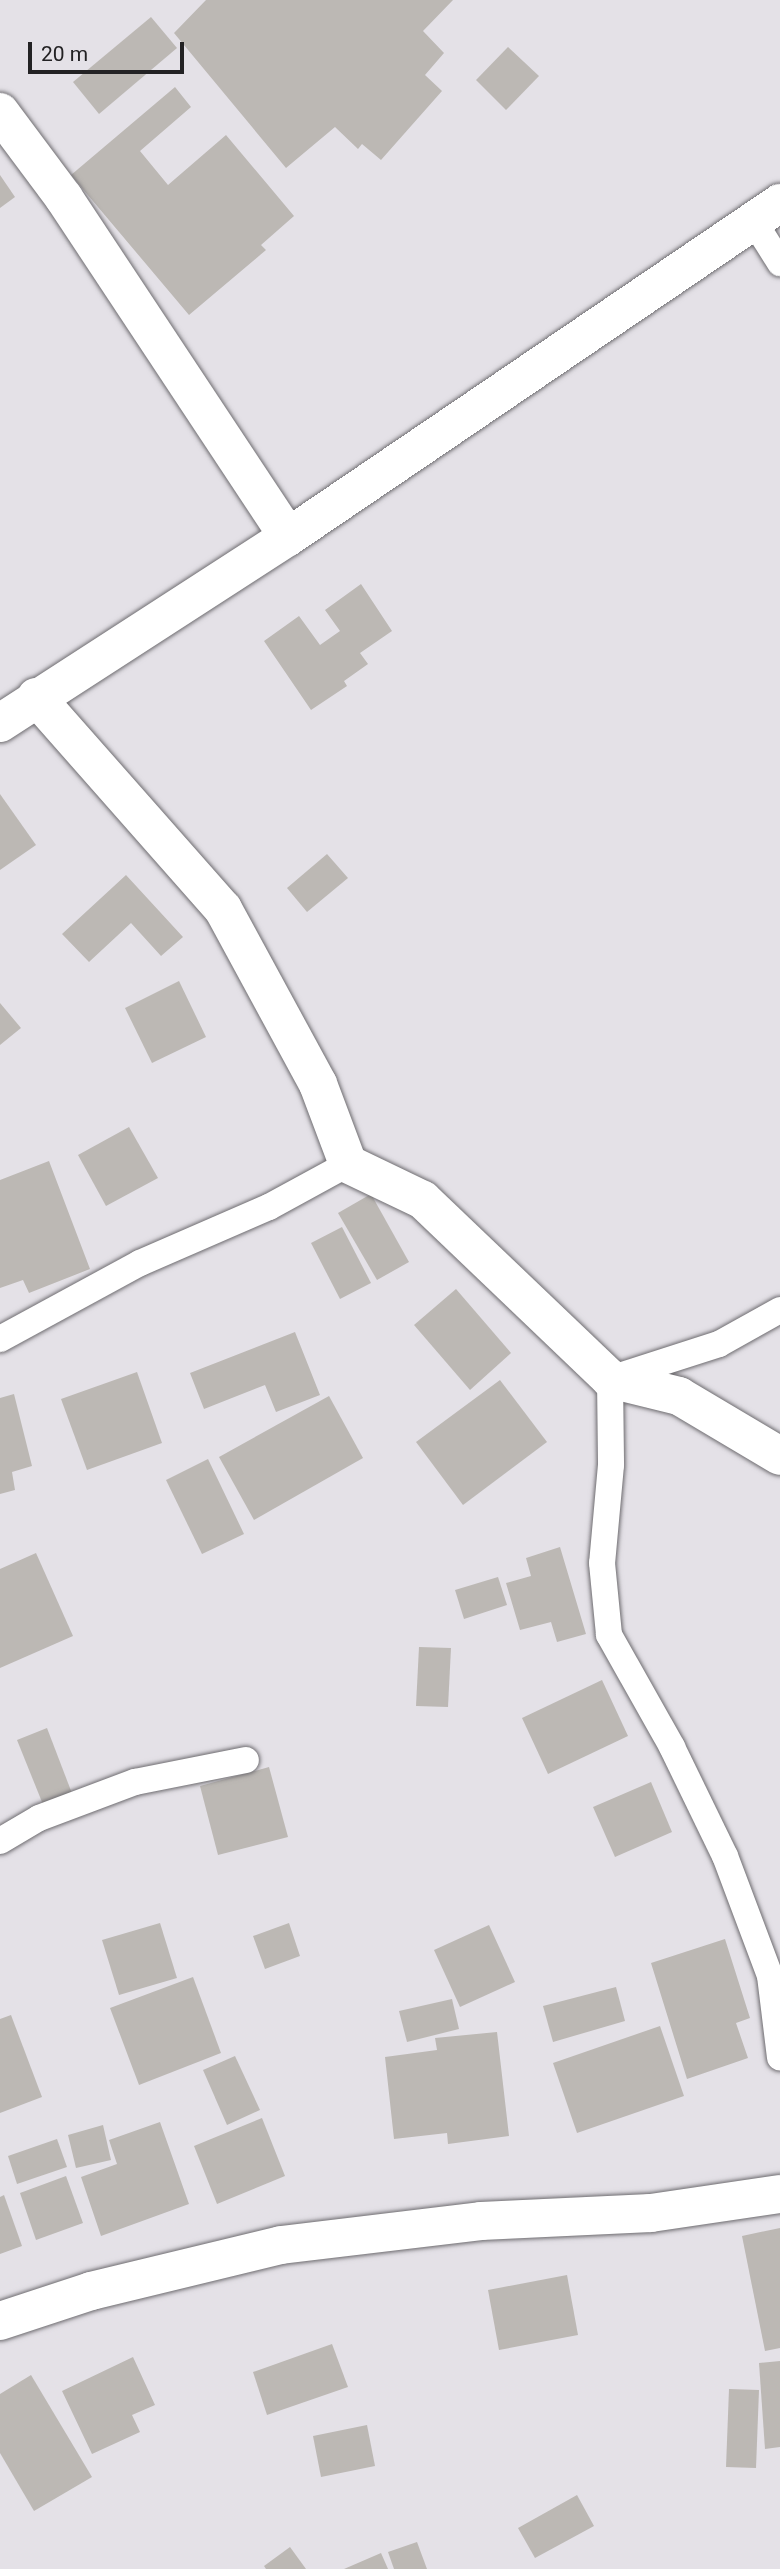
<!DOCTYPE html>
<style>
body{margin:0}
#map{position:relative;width:780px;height:2569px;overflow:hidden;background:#e4e1e7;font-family:Roboto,sans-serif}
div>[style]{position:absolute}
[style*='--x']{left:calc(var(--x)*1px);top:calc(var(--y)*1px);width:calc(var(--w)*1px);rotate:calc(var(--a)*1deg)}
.building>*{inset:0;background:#bcb8b4}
.roads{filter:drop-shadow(0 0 2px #6e6c70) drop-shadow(0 0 2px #6e6c70)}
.lane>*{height:26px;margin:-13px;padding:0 13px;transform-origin:13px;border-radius:13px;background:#fff}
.street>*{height:38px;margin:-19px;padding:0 19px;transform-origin:19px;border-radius:19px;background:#fff}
span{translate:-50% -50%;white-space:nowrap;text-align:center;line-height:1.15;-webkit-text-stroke:7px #e4e1e7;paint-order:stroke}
.scale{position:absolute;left:28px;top:42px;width:156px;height:32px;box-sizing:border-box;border:4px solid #232224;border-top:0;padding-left:9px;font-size:21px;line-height:24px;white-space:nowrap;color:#232224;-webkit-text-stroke:5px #e4e1e7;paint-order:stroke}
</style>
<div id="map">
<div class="building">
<div style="clip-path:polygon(206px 0,453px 0,423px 31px,444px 53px,425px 75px,442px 91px,381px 160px,362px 144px,358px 149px,335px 127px,286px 168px,174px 33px)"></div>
<div style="clip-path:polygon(151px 17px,177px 48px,99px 114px,73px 82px)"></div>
<div style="clip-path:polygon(508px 47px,539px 76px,506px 110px,476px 80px)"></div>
<div style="clip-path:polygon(175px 87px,191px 107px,140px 151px,168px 185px,226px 135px,294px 216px,261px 245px,266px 250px,189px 315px,71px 175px)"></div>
<div style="clip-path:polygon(0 175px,15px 197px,0 208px)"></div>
<div style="clip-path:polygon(361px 584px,392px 631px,360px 653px,368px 664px,344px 681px,347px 686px,311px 710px,264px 641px,299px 616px,320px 645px,340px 631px,325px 610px)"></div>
<div style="clip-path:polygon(0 794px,36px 845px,0 870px)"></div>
<div style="clip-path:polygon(327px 854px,348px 878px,307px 912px,287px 888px)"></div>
<div style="clip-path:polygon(126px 875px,183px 937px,161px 956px,131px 923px,89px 962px,62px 934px)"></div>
<div style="clip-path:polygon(179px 981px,206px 1037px,152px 1063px,125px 1008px)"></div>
<div style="clip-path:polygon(0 1003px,21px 1028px,0 1045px)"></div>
<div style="clip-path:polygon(129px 1127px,158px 1178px,106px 1206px,78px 1155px)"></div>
<div style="clip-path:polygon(49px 1161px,90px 1269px,29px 1293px,23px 1280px,0 1288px,0 1180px)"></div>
<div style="clip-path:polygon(371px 1194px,409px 1262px,377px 1280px,338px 1213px)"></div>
<div style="clip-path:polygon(342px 1227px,371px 1283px,340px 1299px,311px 1243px)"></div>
<div style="clip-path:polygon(456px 1289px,511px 1353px,470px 1390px,414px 1325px)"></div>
<div style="clip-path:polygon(295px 1332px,320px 1395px,276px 1412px,265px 1385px,204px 1409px,190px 1373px)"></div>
<div style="clip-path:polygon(137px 1372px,162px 1443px,87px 1470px,61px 1399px)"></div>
<div style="clip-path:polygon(500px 1380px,547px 1442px,463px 1505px,416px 1442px)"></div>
<div style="clip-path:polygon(14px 1394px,32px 1466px,12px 1472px,15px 1490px,0 1494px,0 1398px)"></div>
<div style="clip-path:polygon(329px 1396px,363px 1458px,254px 1520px,219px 1457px)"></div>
<div style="clip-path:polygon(208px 1459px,244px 1534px,202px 1554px,166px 1480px)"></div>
<div style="clip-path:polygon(560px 1547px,586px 1634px,557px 1642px,551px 1622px,520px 1630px,506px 1583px,531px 1576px,526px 1558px)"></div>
<div style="clip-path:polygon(36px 1553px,73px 1636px,0 1668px,0 1569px)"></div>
<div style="clip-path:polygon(498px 1577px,507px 1605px,464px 1619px,455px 1590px)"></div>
<div style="clip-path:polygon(419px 1647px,451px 1648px,448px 1707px,416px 1706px)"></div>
<div style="clip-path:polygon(602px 1680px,628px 1736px,548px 1774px,522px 1718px)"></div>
<div style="clip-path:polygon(47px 1728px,73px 1796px,44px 1807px,17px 1740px)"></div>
<div style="clip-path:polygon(269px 1767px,288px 1837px,218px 1855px,200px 1786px)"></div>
<div style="clip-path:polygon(651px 1782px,672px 1832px,615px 1857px,593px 1807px)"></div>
<div style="clip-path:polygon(160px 1923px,177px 1978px,119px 1995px,102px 1940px)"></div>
<div style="clip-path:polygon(289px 1923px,300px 1956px,265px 1969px,253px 1936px)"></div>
<div style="clip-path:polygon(489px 1925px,515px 1982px,460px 2007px,434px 1950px)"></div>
<div style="clip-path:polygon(725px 1939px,750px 2018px,736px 2023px,748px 2058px,687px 2079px,651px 1963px)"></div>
<div style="clip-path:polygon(193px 1977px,221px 2053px,139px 2085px,110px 2008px)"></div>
<div style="clip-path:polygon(616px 1987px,625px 2021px,553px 2042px,543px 2006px)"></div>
<div style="clip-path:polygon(452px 1999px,459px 2029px,407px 2042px,399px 2011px)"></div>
<div style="clip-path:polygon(11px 2015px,42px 2097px,0 2113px,0 2019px)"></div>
<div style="clip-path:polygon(660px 2026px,684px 2096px,577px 2133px,553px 2063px)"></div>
<div style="clip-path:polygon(497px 2032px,509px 2136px,448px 2144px,447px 2133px,394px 2139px,385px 2057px,437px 2050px,435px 2038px)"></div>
<div style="clip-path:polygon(235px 2056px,260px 2110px,227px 2125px,203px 2070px)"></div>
<div style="clip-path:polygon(262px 2118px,285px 2176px,217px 2204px,194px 2146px)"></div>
<div style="clip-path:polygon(160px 2122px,189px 2204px,101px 2236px,81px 2177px,117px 2164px,109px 2140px)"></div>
<div style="clip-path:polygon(103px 2125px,111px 2160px,76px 2168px,68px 2135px)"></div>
<div style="clip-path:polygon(57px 2139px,67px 2167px,17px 2184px,8px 2156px)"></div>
<div style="clip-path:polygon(66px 2176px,83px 2223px,36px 2240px,20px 2193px)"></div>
<div style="clip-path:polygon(4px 2195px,22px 2246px,0 2254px,0 2197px)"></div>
<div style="clip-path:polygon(780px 2228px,780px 2348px,765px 2351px,742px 2236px)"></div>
<div style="clip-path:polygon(567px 2275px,578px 2335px,499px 2350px,488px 2290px)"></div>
<div style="clip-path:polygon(332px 2344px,348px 2387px,267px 2415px,253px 2372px)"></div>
<div style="clip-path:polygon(133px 2357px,155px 2405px,132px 2415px,140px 2432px,92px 2454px,62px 2391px)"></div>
<div style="clip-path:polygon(780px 2361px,780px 2447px,765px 2449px,759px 2363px)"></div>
<div style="clip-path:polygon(31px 2375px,92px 2477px,34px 2511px,0 2453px,0 2394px)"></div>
<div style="clip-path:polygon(729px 2389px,759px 2390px,756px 2468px,726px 2467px)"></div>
<div style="clip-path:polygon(367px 2425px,375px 2466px,321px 2477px,313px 2436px)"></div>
<div style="clip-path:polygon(577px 2495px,594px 2526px,535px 2558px,518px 2528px)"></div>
<div style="clip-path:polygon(417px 2542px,427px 2569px,394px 2569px,388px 2552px)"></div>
<div style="clip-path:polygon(290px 2547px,306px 2569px,266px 2569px,264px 2566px)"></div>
<div style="clip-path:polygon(381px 2553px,388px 2569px,344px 2569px)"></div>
</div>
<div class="roads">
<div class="lane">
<div style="--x:753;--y:220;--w:51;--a:57.9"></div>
<div style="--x:780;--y:1310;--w:70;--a:150.9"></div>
<div style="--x:719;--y:1344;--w:114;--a:162.2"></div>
<div style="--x:610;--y:1379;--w:86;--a:89.3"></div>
<div style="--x:611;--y:1465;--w:98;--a:95.2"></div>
<div style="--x:602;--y:1563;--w:72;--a:84.4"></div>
<div style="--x:609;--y:1635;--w:129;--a:60.6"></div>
<div style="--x:672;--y:1747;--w:121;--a:64.1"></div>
<div style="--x:725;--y:1856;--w:128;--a:69.4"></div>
<div style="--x:770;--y:1976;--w:82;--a:83"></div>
<div style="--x:0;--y:1339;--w:159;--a:-28.5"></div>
<div style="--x:140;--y:1263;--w:141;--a:-23.5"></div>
<div style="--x:269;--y:1207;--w:90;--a:-28.6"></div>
<div style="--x:0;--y:1841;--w:45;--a:-30.5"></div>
<div style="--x:39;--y:1818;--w:103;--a:-20.6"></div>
<div style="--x:135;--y:1782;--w:113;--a:-11.2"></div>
</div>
<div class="street">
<div style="--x:0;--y:112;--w:107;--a:53.3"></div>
<div style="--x:64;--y:198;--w:406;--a:56.5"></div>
<div style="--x:36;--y:697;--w:283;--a:48.6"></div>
<div style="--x:223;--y:909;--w:199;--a:61.5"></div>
<div style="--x:318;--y:1084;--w:85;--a:69.4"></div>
<div style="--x:348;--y:1164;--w:83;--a:25.6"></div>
<div style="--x:423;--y:1200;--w:259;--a:43.7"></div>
<div style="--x:610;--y:1379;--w:71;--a:13.8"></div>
<div style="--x:679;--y:1396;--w:117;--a:30.7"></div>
<div style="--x:0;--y:723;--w:343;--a:-32.9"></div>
<div style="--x:288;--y:537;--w:595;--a:-34.17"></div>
<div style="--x:0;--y:2321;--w:96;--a:-18.2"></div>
<div style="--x:91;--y:2291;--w:195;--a:-13.6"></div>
<div style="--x:281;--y:2245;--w:201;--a:-6.8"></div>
<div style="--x:481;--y:2221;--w:170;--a:-2.7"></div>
<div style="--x:651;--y:2213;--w:130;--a:-8.4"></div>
</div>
</div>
<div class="scale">20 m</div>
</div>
